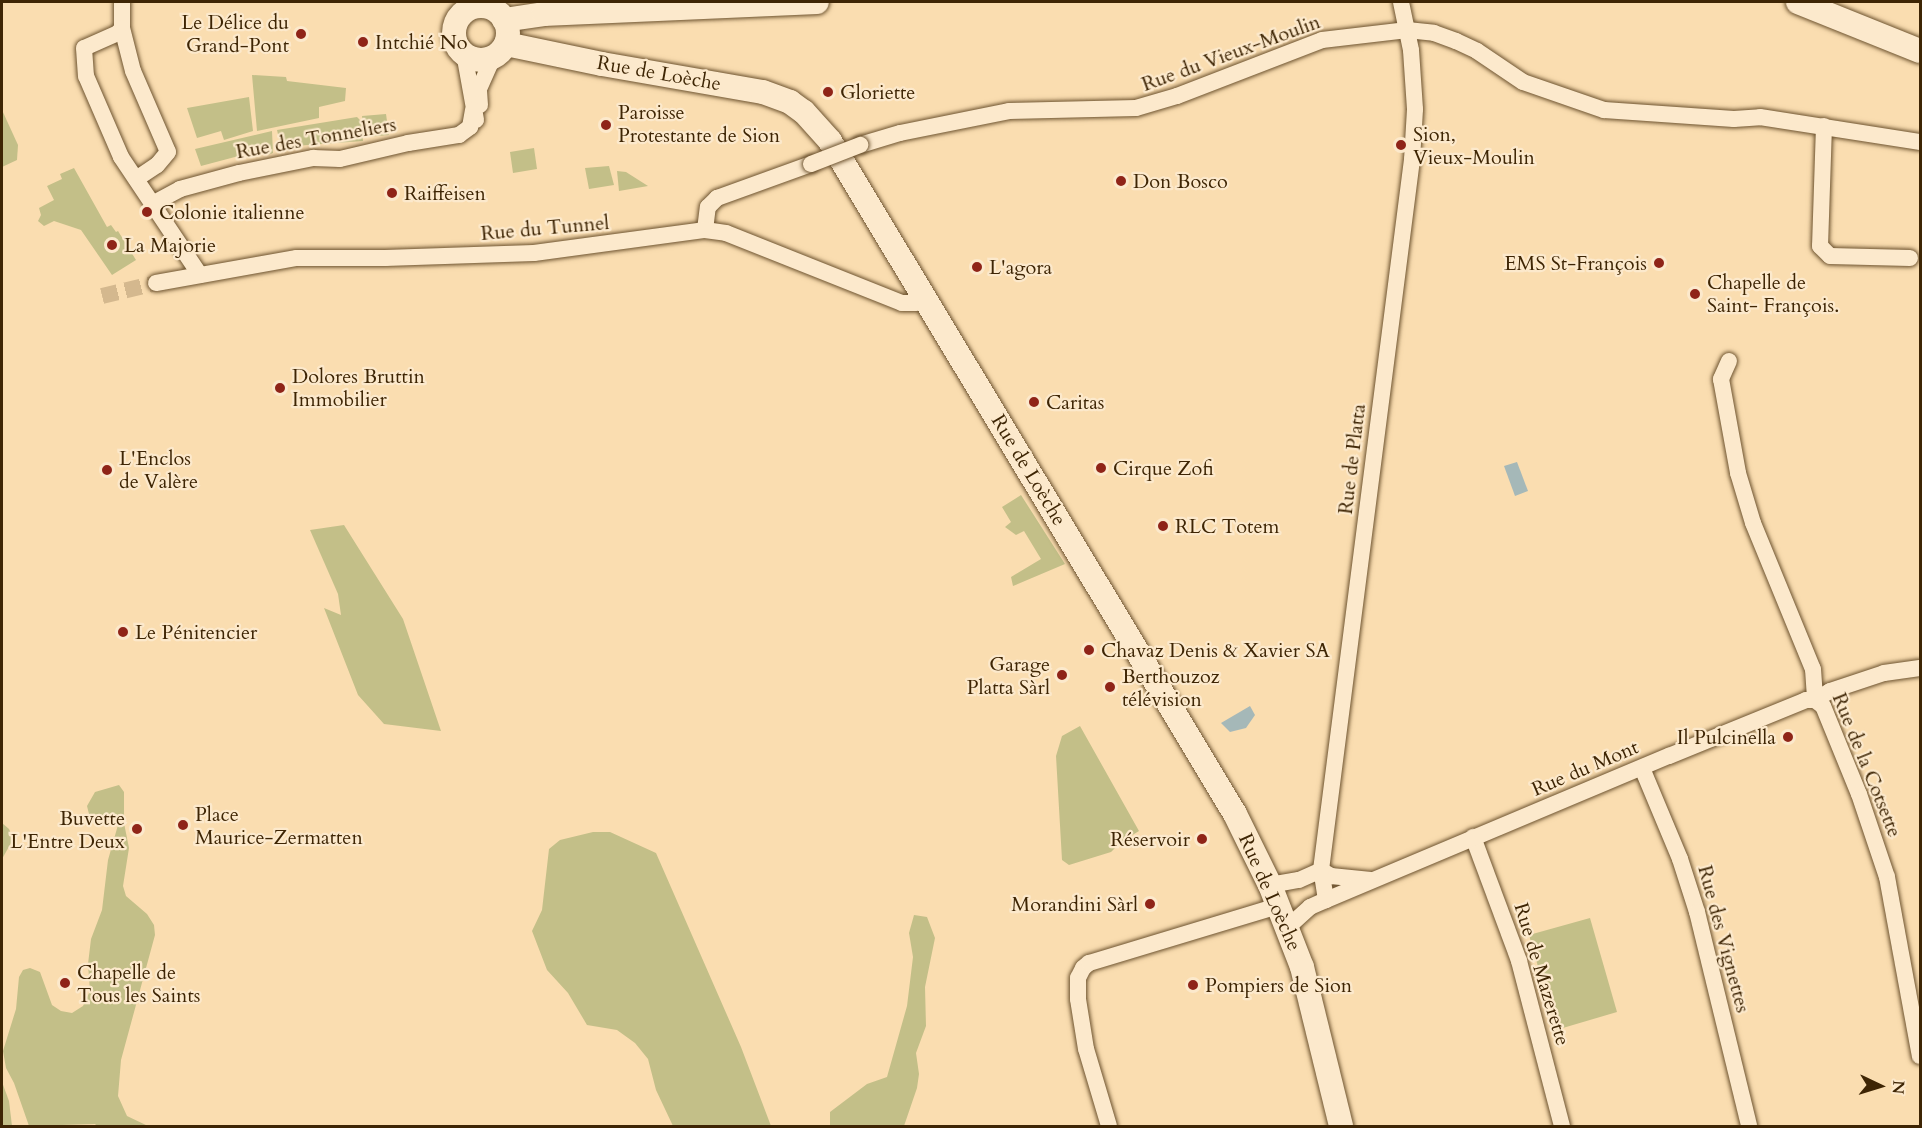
<!DOCTYPE html>
<meta charset="utf-8">
<style>
body{margin:0}
#map{position:relative;width:1922px;height:1128px;overflow:hidden;background:#faddb0;font-family:Cardo,serif}
div>[style]{position:absolute}
[style*='--x']{left:calc(var(--x)*1px);top:calc(var(--y)*1px);width:calc(var(--w)*1px);rotate:calc(var(--a)*1deg)}
.green>*{inset:0;background:#c3bf88}
.water>*{inset:0;background:#a5b8b8}
.street-tunnel>*{height:16px;margin-top:-8px;transform-origin:0;background:repeating-linear-gradient(90deg,#d4b88e 0 16px,transparent 0 24px)}
.roads{filter:drop-shadow(0 0 2px #6d532f) drop-shadow(0 0 2px #6d532f)}
.street>*{height:16px;margin:-8px;padding:0 8px;transform-origin:8px;border-radius:8px;background:#fce9cc}
.secondary>*{height:24px;margin:-12px;padding:0 12px;transform-origin:12px;border-radius:12px;background:#fce9cc}
.secondary>.ring{margin:-12px;padding:0;box-sizing:content-box;background:none;border:24px solid #fce9cc;border-radius:50%}
.bridges{filter:drop-shadow(0 0 2px #6d532f) drop-shadow(0 0 2px #6d532f)}
.street-bridge>*{height:16px;margin:-8px;padding:0 8px;transform-origin:8px;border-radius:8px;background:#fce9cc}
.dots>*{width:16px;height:16px;translate:-50% -50%;box-sizing:border-box;border:3px solid #fce9cc;border-radius:50%}
span{translate:-50% -50%;white-space:nowrap;text-align:center;line-height:1.15;-webkit-text-stroke:4.5px #fce9cc;paint-order:stroke}
.poi-label{font-size:20px;color:#3e2504}
.right{translate:-100% -50%;text-align:right}
.left{translate:0 -50%;text-align:left}
.street-label{font-size:20px;color:#3e2504}
.frame{position:absolute;inset:0;border:3px solid #3e2504;pointer-events:none}
.north{position:absolute;left:1850px;top:1056px;width:60px;height:60px;-webkit-text-stroke:4px #fce9cc;paint-order:stroke;rotate:94deg;font-size:16px;font-weight:700;line-height:24px;text-align:center;color:#3e2504}
.north::after{content:'';display:block;margin:auto;width:21px;height:27px;background:#3e2504;clip-path:polygon(50% 0,100% 100%,50% 72%,0 100%)}
</style>
<div id="map">
<div class="green">
<div style="clip-path:polygon(252px 75px,286px 77px,287px 81px,346px 88px,345px 101px,319px 107px,319px 118px,257px 131px)"></div>
<div style="clip-path:polygon(249px 97px,253px 131px,224px 140px,221px 131px,197px 138px,187px 108px)"></div>
<div style="clip-path:polygon(2px 110px,18px 145px,17px 160px,2px 167px)"></div>
<div style="clip-path:polygon(386px 114px,389px 135px,366px 137px,362px 116px)"></div>
<div style="clip-path:polygon(357px 117px,361px 121px,363px 141px,281px 147px,277px 130px)"></div>
<div style="clip-path:polygon(272px 131px,273px 153px,268px 155px,250px 153px,201px 166px,195px 149px)"></div>
<div style="clip-path:polygon(534px 148px,537px 169px,513px 173px,510px 152px)"></div>
<div style="clip-path:polygon(609px 166px,614px 185px,589px 189px,585px 168px)"></div>
<div style="clip-path:polygon(74px 168px,107px 227px,111px 225px,116px 232px,118px 231px,136px 260px,112px 275px,81px 230px,54px 221px,44px 226px,38px 221px,41px 215px,39px 208px,54px 200px,47px 186px,62px 179px,60px 174px)"></div>
<div style="clip-path:polygon(617px 171px,626px 172px,648px 186px,619px 191px)"></div>
<div style="clip-path:polygon(1021px 495px,1065px 564px,1013px 586px,1011px 577px,1041px 559px,1024px 531px,1016px 535px,1005px 527px,1011px 522px,1002px 507px)"></div>
<div style="clip-path:polygon(344px 525px,403px 619px,441px 731px,384px 724px,358px 695px,324px 608px,341px 615px,338px 594px,310px 530px)"></div>
<div style="clip-path:polygon(1080px 726px,1139px 831px,1121px 842px,1111px 852px,1069px 865px,1062px 860px,1056px 756px,1062px 736px)"></div>
<div style="clip-path:polygon(119px 785px,124px 792px,124px 823px,129px 848px,123px 886px,126px 896px,147px 914px,154px 925px,155px 935px,121px 1060px,118px 1096px,127px 1116px,148px 1126px,97px 1126px,95px 1124px,29px 1126px,14px 1083px,6px 1068px,3px 1051px,16px 1009px,19px 977px,23px 970px,30px 968px,40px 972px,52px 1005px,61px 1011px,72px 1013px,83px 1006px,90px 991px,88px 964px,91px 939px,102px 910px,108px 860px,118px 825px,112px 820px,90px 818px,87px 806px,95px 792px)"></div>
<div style="clip-path:polygon(2px 823px,9px 829px,12px 836px,11px 843px,2px 859px)"></div>
<div style="clip-path:polygon(593px 832px,610px 832px,656px 853px,741px 1047px,771px 1126px,673px 1126px,656px 1090px,648px 1059px,635px 1043px,617px 1030px,587px 1025px,568px 993px,547px 970px,532px 931px,542px 910px,549px 849px,560px 840px)"></div>
<div style="clip-path:polygon(914px 915px,927px 917px,935px 938px,925px 987px,926px 1026px,916px 1053px,919px 1074px,917px 1088px,904px 1126px,830px 1125px,830px 1112px,867px 1084px,887px 1077px,907px 1006px,913px 957px,909px 933px)"></div>
<div style="clip-path:polygon(1590px 918px,1617px 1012px,1556px 1030px,1529px 935px)"></div>
<div style="clip-path:polygon(2px 1082px,9px 1101px,12px 1126px,2px 1126px)"></div>
</div>
<div class="water">
<div style="clip-path:polygon(1517px 462px,1528px 491px,1515px 496px,1504px 466px)"></div>
<div style="clip-path:polygon(1250px 706px,1255px 715px,1246px 728px,1230px 732px,1221px 723px)"></div>
</div>
<div class="street-tunnel">
<div style="--x:102;--y:296;--w:56;--a:-13.5"></div>
</div>
<div class="roads">
<div class="street">
<div style="--x:122;--y:2;--w:26;--a:90"></div>
<div style="--x:122;--y:28;--w:44;--a:75.7"></div>
<div style="--x:133;--y:71;--w:88;--a:66.6"></div>
<div style="--x:168;--y:152;--w:17;--a:130"></div>
<div style="--x:157;--y:165;--w:25;--a:146"></div>
<div style="--x:122;--y:28;--w:6;--a:129"></div>
<div style="--x:118;--y:33;--w:37;--a:156"></div>
<div style="--x:84;--y:48;--w:28;--a:86"></div>
<div style="--x:86;--y:76;--w:88;--a:66.6"></div>
<div style="--x:121;--y:157;--w:142;--a:56.2"></div>
<div style="--x:464;--y:53;--w:68;--a:79.8"></div>
<div style="--x:480;--y:105;--w:16;--a:-94"></div>
<div style="--x:479;--y:89;--w:36;--a:-66"></div>
<div style="--x:1824;--y:126;--w:120;--a:91.9"></div>
<div style="--x:1820;--y:246;--w:14;--a:45"></div>
<div style="--x:1830;--y:256;--w:80;--a:1.4"></div>
<div style="--x:860;--y:145;--w:42;--a:-16.7"></div>
<div style="--x:900;--y:133;--w:111;--a:-11.4"></div>
<div style="--x:1009;--y:111;--w:127;--a:-1.4"></div>
<div style="--x:1136;--y:108;--w:43;--a:-16.3"></div>
<div style="--x:1177;--y:96;--w:155;--a:-21.1"></div>
<div style="--x:1322;--y:40;--w:86;--a:-6.7"></div>
<div style="--x:1407;--y:30;--w:27;--a:6"></div>
<div style="--x:1434;--y:33;--w:23;--a:20"></div>
<div style="--x:1456;--y:41;--w:23;--a:25"></div>
<div style="--x:1477;--y:51;--w:55;--a:34"></div>
<div style="--x:1523;--y:82;--w:86;--a:19.1"></div>
<div style="--x:1604;--y:110;--w:130;--a:4"></div>
<div style="--x:1734;--y:119;--w:26;--a:-4"></div>
<div style="--x:1760;--y:117;--w:161;--a:8.9"></div>
<div style="--x:154;--y:203;--w:30;--a:-28"></div>
<div style="--x:180;--y:189;--w:61;--a:-15.2"></div>
<div style="--x:239;--y:173;--w:76;--a:-11.5"></div>
<div style="--x:313;--y:158;--w:27;--a:2"></div>
<div style="--x:340;--y:159;--w:70;--a:-13.2"></div>
<div style="--x:408;--y:143;--w:52;--a:-8.9"></div>
<div style="--x:459;--y:135;--w:14;--a:-36"></div>
<div style="--x:470;--y:127;--w:17;--a:-80"></div>
<div style="--x:705;--y:230;--w:23;--a:-83"></div>
<div style="--x:708;--y:207;--w:13;--a:-45"></div>
<div style="--x:717;--y:198;--w:100;--a:-19.9"></div>
<div style="--x:156;--y:283;--w:143;--a:-10.1"></div>
<div style="--x:297;--y:258;--w:88;--a:0"></div>
<div style="--x:385;--y:258;--w:149;--a:-1.9"></div>
<div style="--x:534;--y:253;--w:173;--a:-7.7"></div>
<div style="--x:705;--y:230;--w:21;--a:8"></div>
<div style="--x:726;--y:233;--w:189;--a:21.7"></div>
<div style="--x:902;--y:303;--w:13;--a:0"></div>
<div style="--x:915;--y:303;--w:12;--a:-20"></div>
<div style="--x:1729;--y:361;--w:20;--a:114"></div>
<div style="--x:1721;--y:379;--w:96;--a:79.7"></div>
<div style="--x:1738;--y:473;--w:52;--a:73.3"></div>
<div style="--x:1753;--y:523;--w:158;--a:67.7"></div>
<div style="--x:1813;--y:669;--w:31;--a:86"></div>
<div style="--x:1815;--y:700;--w:10;--a:37"></div>
<div style="--x:1823;--y:706;--w:95;--a:67.8"></div>
<div style="--x:1859;--y:794;--w:88;--a:71.4"></div>
<div style="--x:1887;--y:877;--w:182;--a:79.6"></div>
<div style="--x:1642;--y:768;--w:99;--a:67.3"></div>
<div style="--x:1680;--y:859;--w:56;--a:72.2"></div>
<div style="--x:1697;--y:912;--w:220;--a:76.3"></div>
<div style="--x:1473;--y:837;--w:132;--a:69.6"></div>
<div style="--x:1519;--y:961;--w:171;--a:75.4"></div>
<div style="--x:1321;--y:870;--w:12;--a:31"></div>
<div style="--x:1331;--y:876;--w:40;--a:5.7"></div>
<div style="--x:1270;--y:885;--w:29;--a:-10"></div>
<div style="--x:1299;--y:880;--w:24;--a:-24"></div>
<div style="--x:1326;--y:900;--w:30;--a:-99"></div>
<div style="--x:1321;--y:870;--w:716;--a:-82.7"></div>
<div style="--x:1412;--y:160;--w:51;--a:-86.6"></div>
<div style="--x:1415;--y:109;--w:59;--a:-93.9"></div>
<div style="--x:1411;--y:50;--w:49;--a:-101.8"></div>
<div style="--x:1288;--y:927;--w:30;--a:-42"></div>
<div style="--x:1310;--y:907;--w:17;--a:-24"></div>
<div style="--x:1326;--y:900;--w:372;--a:-22.8"></div>
<div style="--x:1669;--y:756;--w:148;--a:-22.2"></div>
<div style="--x:1806;--y:700;--w:9;--a:0"></div>
<div style="--x:1815;--y:700;--w:17;--a:-31"></div>
<div style="--x:1830;--y:691;--w:57;--a:-18.4"></div>
<div style="--x:1884;--y:673;--w:36;--a:-8"></div>
<div style="--x:1109;--y:1126;--w:80;--a:-106.6"></div>
<div style="--x:1086;--y:1049;--w:51;--a:-99.1"></div>
<div style="--x:1078;--y:999;--w:21;--a:-90"></div>
<div style="--x:1078;--y:978;--w:11;--a:-63"></div>
<div style="--x:1083;--y:968;--w:8;--a:-40"></div>
<div style="--x:1089;--y:963;--w:197;--a:-16.8"></div>
</div>
<div class="secondary">
<div style="--x:1798;--y:2;--w:131;--a:21.9"></div>
<div class="ring" style="left:454px;top:6px;width:30px;height:30px"></div>
<div style="--x:504;--y:20;--w:40;--a:-8.5"></div>
<div style="--x:544;--y:14;--w:273;--a:-2.5"></div>
<div style="--x:506;--y:44;--w:98;--a:11.8"></div>
<div style="--x:602;--y:64;--w:163;--a:9.9"></div>
<div style="--x:763;--y:92;--w:29;--a:20"></div>
<div style="--x:790;--y:102;--w:17;--a:36"></div>
<div style="--x:804;--y:112;--w:39;--a:48"></div>
<div style="--x:830;--y:141;--w:785;--a:58.96"></div>
<div style="--x:1235;--y:814;--w:79;--a:63.8"></div>
<div style="--x:1270;--y:885;--w:88;--a:68.7"></div>
<div style="--x:1302;--y:967;--w:164;--a:76.2"></div>
</div>
</div>
<div class="bridges">
<div class="street-bridge">
<div style="--x:811;--y:164;--w:53;--a:-21.2"></div>
</div>
</div>
<div class="dots">
<div style="left:301px;top:34px;background:#8f2418"></div>
<div style="left:363px;top:42px;background:#8f2418"></div>
<div style="left:828px;top:92px;background:#8f2418"></div>
<div style="left:606px;top:125px;background:#8f2418"></div>
<div style="left:1401px;top:145px;background:#8f2418"></div>
<div style="left:1121px;top:181px;background:#8f2418"></div>
<div style="left:392px;top:193px;background:#8f2418"></div>
<div style="left:147px;top:212px;background:#8f2418"></div>
<div style="left:112px;top:245px;background:#8f2418"></div>
<div style="left:1659px;top:263px;background:#8f2418"></div>
<div style="left:977px;top:267px;background:#8f2418"></div>
<div style="left:1695px;top:294px;background:#8f2418"></div>
<div style="left:280px;top:388px;background:#8f2418"></div>
<div style="left:1034px;top:402px;background:#8f2418"></div>
<div style="left:1101px;top:468px;background:#8f2418"></div>
<div style="left:107px;top:470px;background:#8f2418"></div>
<div style="left:1163px;top:526px;background:#8f2418"></div>
<div style="left:123px;top:632px;background:#8f2418"></div>
<div style="left:1089px;top:650px;background:#8f2418"></div>
<div style="left:1062px;top:675px;background:#8f2418"></div>
<div style="left:1110px;top:687px;background:#8f2418"></div>
<div style="left:1788px;top:737px;background:#8f2418"></div>
<div style="left:183px;top:825px;background:#8f2418"></div>
<div style="left:137px;top:829px;background:#8f2418"></div>
<div style="left:1202px;top:839px;background:#8f2418"></div>
<div style="left:1150px;top:904px;background:#8f2418"></div>
<div style="left:65px;top:983px;background:#8f2418"></div>
<div style="left:1193px;top:985px;background:#8f2418"></div>
</div>
<div class="poi-label">
<span class="right" style="left:289px;top:34px">Le Délice du<br>Grand-Pont</span>
<span class="left" style="left:375px;top:42px">Intchié No</span>
<span class="left" style="left:840px;top:92px">Gloriette</span>
<span class="left" style="left:618px;top:124px">Paroisse<br>Protestante de Sion</span>
<span class="left" style="left:1413px;top:146px">Sion,<br>Vieux-Moulin</span>
<span class="left" style="left:1133px;top:181px">Don Bosco</span>
<span class="left" style="left:404px;top:193px">Raiffeisen</span>
<span class="left" style="left:159px;top:212px">Colonie italienne</span>
<span class="left" style="left:124px;top:245px">La Majorie</span>
<span class="right" style="left:1647px;top:263px">EMS St-François</span>
<span class="left" style="left:989px;top:267px">L'agora</span>
<span class="left" style="left:1707px;top:294px">Chapelle de<br>Saint- François.</span>
<span class="left" style="left:292px;top:388px">Dolores Bruttin<br>Immobilier</span>
<span class="left" style="left:1046px;top:402px">Caritas</span>
<span class="left" style="left:119px;top:470px">L'Enclos<br>de Valère</span>
<span class="left" style="left:1113px;top:468px">Cirque Zofi</span>
<span class="left" style="left:1175px;top:526px">RLC Totem</span>
<span class="left" style="left:135px;top:632px">Le Pénitencier</span>
<span class="left" style="left:1101px;top:650px">Chavaz Denis &amp; Xavier SA</span>
<span class="right" style="left:1050px;top:676px">Garage<br>Platta Sàrl</span>
<span class="left" style="left:1122px;top:688px">Berthouzoz<br>télévision</span>
<span class="right" style="left:1776px;top:737px">Il Pulcinella</span>
<span class="left" style="left:195px;top:826px">Place<br>Maurice-Zermatten</span>
<span class="right" style="left:125px;top:830px">Buvette<br>L'Entre Deux</span>
<span class="right" style="left:1190px;top:839px">Réservoir</span>
<span class="right" style="left:1138px;top:904px">Morandini Sàrl</span>
<span class="left" style="left:77px;top:984px">Chapelle de<br>Tous les Saints</span>
<span class="left" style="left:1205px;top:985px">Pompiers de Sion</span>
</div>
<div class="street-label">
<span style="left:1231px;top:53px;rotate:-20deg">Rue du Vieux-Moulin</span>
<span style="left:659px;top:73px;rotate:10deg">Rue de Loèche</span>
<span style="left:316px;top:138px;rotate:-10deg">Rue des Tonneliers</span>
<span style="left:545px;top:228px;rotate:-5deg">Rue du Tunnel</span>
<span style="left:1352px;top:459px;rotate:-83deg">Rue de Platta</span>
<span style="left:1029px;top:470px;rotate:59deg">Rue de Loèche</span>
<span style="left:1867px;top:765px;rotate:68deg">Rue de la Cotsette</span>
<span style="left:1585px;top:768px;rotate:-23deg">Rue du Mont</span>
<span style="left:1270px;top:892px;rotate:66deg">Rue de Loèche</span>
<span style="left:1724px;top:939px;rotate:75deg">Rue des Vignettes</span>
<span style="left:1542px;top:974px;rotate:73deg">Rue de Mazerette</span>
</div>
<div class="frame"></div>
<div class="north">N</div>
</div>
